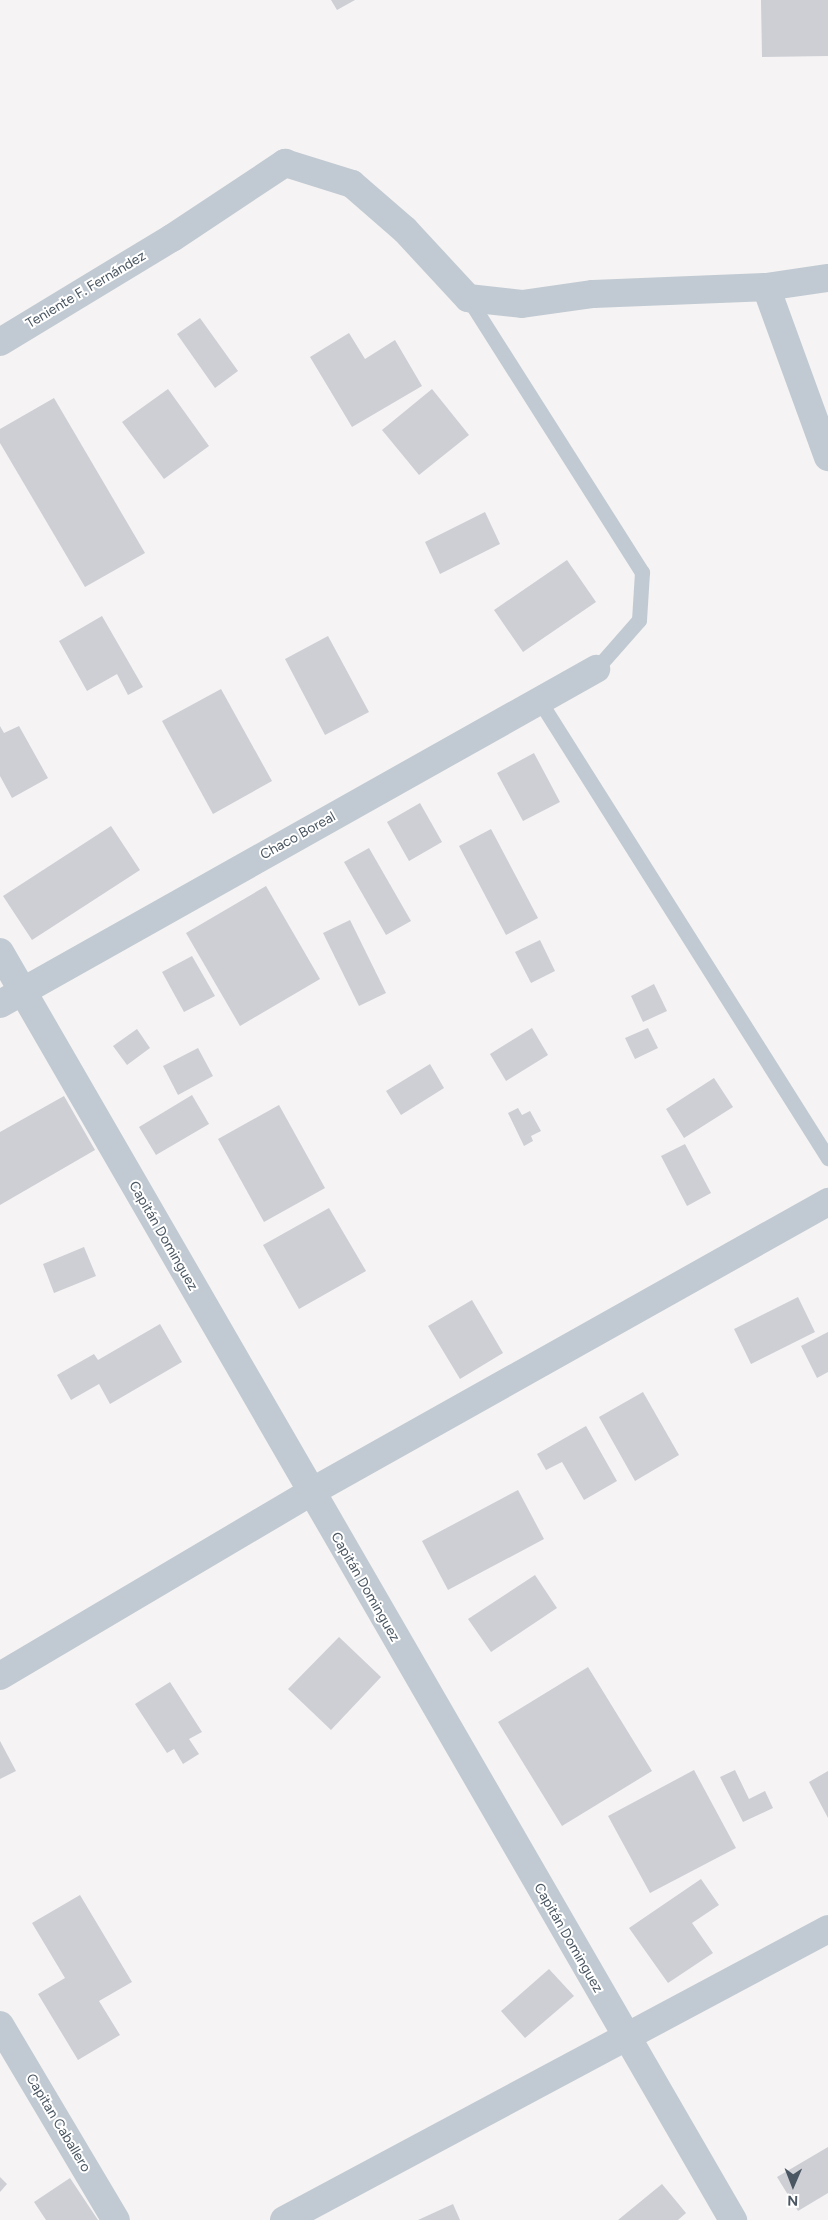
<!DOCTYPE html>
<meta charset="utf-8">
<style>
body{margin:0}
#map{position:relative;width:828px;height:2220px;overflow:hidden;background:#f5f3f3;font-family:Figtree,sans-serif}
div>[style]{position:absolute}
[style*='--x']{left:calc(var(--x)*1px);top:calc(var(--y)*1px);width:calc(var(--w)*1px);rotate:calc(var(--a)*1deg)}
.building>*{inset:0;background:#cdcfd5}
.lane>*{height:15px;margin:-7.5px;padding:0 7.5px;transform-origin:7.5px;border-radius:7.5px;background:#c1cad2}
.street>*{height:28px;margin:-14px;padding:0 14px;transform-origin:14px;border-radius:14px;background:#c1cad2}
span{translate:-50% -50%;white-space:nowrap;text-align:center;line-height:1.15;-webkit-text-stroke:4px #fff;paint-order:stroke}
.street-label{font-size:14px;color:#4a5661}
.north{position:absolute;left:768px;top:2160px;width:50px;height:50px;-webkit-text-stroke:4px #fff;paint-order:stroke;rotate:181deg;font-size:14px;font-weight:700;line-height:20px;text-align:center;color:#4a5661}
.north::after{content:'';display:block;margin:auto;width:18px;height:22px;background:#4a5661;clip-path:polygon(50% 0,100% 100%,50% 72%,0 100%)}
</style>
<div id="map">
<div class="building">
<div style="clip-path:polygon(331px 0,355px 0,337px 10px)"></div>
<div style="clip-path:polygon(761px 0,828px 0,828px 56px,762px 57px)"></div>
<div style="clip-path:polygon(200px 318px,238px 371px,215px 388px,177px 334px)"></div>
<div style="clip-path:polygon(349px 333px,365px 359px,395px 340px,422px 386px,352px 427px,310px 357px)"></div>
<div style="clip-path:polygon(168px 389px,209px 446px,164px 479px,122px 422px)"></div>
<div style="clip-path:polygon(432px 389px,469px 435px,419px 475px,382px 430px)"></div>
<div style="clip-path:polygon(54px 398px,145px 553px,85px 587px,0 443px,0 429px)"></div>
<div style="clip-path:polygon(485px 512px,500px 544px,440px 574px,425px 542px)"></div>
<div style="clip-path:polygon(567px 560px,596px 602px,523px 652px,494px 610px)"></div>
<div style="clip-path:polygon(102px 616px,143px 687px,128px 695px,117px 674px,87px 691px,59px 641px)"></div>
<div style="clip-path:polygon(328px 636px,369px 712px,325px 735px,285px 659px)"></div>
<div style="clip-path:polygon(221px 689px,272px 781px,213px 814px,162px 721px)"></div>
<div style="clip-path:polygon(0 726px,4px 733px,19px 726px,48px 778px,12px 798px,0 776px)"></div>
<div style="clip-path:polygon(534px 753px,560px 802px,523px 821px,497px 773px)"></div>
<div style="clip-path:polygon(420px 803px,442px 842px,409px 861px,387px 822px)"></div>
<div style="clip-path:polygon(111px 826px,140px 870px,32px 940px,3px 896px)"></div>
<div style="clip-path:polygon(491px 829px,538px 918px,506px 935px,459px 846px)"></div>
<div style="clip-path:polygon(369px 848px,411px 921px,386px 935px,344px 862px)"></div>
<div style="clip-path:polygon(266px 886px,320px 979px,240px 1026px,186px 933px)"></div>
<div style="clip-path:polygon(350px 920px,386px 993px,359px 1006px,323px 933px)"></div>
<div style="clip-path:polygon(540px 940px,555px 971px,531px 983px,515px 952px)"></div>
<div style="clip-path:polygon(192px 956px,215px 996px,184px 1012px,162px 972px)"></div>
<div style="clip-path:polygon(654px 984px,667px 1011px,643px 1022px,631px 996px)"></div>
<div style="clip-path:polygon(532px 1028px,548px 1055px,506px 1081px,490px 1054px)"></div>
<div style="clip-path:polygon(648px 1028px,658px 1048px,635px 1059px,625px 1038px)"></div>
<div style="clip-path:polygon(137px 1029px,150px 1048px,127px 1065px,113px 1046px)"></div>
<div style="clip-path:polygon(198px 1048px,213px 1076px,178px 1095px,163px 1066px)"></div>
<div style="clip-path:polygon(430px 1064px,444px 1088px,401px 1115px,386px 1091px)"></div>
<div style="clip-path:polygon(714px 1078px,733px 1107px,684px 1138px,666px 1109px)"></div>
<div style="clip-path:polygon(192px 1095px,209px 1124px,156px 1155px,139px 1127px)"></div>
<div style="clip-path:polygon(64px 1096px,95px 1150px,0 1205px,0 1132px)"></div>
<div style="clip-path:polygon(279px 1105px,325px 1188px,264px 1222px,218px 1139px)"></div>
<div style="clip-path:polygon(518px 1108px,522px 1115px,530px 1111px,541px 1131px,531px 1136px,533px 1141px,524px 1146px,508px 1113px)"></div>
<div style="clip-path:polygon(685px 1144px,711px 1193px,687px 1206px,661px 1156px)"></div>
<div style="clip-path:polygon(329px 1208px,366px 1271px,299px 1309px,263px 1245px)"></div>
<div style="clip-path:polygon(84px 1247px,96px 1276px,54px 1293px,43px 1264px)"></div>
<div style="clip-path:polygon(798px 1297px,815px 1332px,751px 1364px,734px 1329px)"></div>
<div style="clip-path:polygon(472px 1300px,503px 1353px,460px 1379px,428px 1326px)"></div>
<div style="clip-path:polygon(160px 1324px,182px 1362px,110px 1404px,99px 1384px,71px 1400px,57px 1375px,94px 1354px,98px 1360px)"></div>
<div style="clip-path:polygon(828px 1332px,828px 1372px,817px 1378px,801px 1346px)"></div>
<div style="clip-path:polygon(643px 1392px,679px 1455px,635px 1481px,599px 1417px)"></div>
<div style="clip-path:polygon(586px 1426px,617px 1481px,584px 1500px,562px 1462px,546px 1470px,537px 1454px)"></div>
<div style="clip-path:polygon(518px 1490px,544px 1539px,448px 1590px,422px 1541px)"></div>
<div style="clip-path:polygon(535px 1575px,557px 1608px,491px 1652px,468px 1619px)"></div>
<div style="clip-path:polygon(339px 1637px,381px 1677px,331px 1730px,288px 1689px)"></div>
<div style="clip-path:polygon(588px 1667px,652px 1771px,562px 1826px,498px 1722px)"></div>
<div style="clip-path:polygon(170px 1682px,202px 1732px,189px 1739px,199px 1754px,183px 1764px,174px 1749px,167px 1753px,135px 1704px)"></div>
<div style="clip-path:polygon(0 1741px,16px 1771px,0 1779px)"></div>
<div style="clip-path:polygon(694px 1770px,736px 1848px,650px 1893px,608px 1816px)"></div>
<div style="clip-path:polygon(735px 1770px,749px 1799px,765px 1791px,773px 1808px,743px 1822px,720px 1777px)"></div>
<div style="clip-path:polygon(828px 1771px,828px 1818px,809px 1782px)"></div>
<div style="clip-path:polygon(701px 1879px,719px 1905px,692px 1923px,713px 1953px,668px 1983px,629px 1928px)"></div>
<div style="clip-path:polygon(80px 1895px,132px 1982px,99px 2001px,120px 2035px,78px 2060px,38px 1994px,65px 1978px,32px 1923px)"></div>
<div style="clip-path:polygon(549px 1969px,574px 1996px,525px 2038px,501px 2011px)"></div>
<div style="clip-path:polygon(828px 2147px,828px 2193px,798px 2211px,777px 2177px)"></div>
<div style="clip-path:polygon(0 2177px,7px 2184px,0 2192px)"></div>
<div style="clip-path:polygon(70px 2178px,98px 2220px,46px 2220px,34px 2202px)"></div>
<div style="clip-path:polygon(662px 2184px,686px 2213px,678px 2220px,618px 2220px)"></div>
<div style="clip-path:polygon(453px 2204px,460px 2220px,418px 2220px)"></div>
</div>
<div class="lane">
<div style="--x:468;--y:298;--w:325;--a:57.6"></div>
<div style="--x:642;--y:572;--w:48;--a:93.6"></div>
<div style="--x:639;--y:620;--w:65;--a:131.3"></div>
<div style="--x:539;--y:700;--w:542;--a:57.75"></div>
</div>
<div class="street">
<div style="--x:766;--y:287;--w:181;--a:70"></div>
<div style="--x:0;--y:342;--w:201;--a:-31.2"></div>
<div style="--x:172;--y:238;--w:136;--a:-33.6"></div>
<div style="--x:285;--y:163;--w:70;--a:17.4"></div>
<div style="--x:352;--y:184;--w:70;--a:41"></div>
<div style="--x:405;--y:230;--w:93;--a:47.2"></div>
<div style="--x:468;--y:298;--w:54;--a:6.3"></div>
<div style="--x:522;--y:304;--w:72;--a:-8"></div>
<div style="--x:593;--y:294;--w:173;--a:-2.3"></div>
<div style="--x:766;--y:287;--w:63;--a:-8.3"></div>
<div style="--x:0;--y:952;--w:1465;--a:59.97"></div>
<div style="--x:0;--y:1004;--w:684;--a:-29.34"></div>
<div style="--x:0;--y:1676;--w:361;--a:-30.6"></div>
<div style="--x:311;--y:1492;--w:593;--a:-29.29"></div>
<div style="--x:0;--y:2025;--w:227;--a:59.3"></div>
<div style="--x:284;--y:2220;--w:617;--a:-28.14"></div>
</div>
<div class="street-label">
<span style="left:86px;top:290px;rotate:-31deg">Teniente F. Fernández</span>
<span style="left:298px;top:836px;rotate:-29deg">Chaco Boreal</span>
<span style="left:163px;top:1236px;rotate:60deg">Capitán Dominguez</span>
<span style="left:365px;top:1587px;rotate:60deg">Capitán Dominguez</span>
<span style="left:568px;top:1938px;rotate:60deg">Capitán Dominguez</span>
<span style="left:58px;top:2123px;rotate:59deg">Capitan Caballero</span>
</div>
<div class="north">N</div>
</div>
